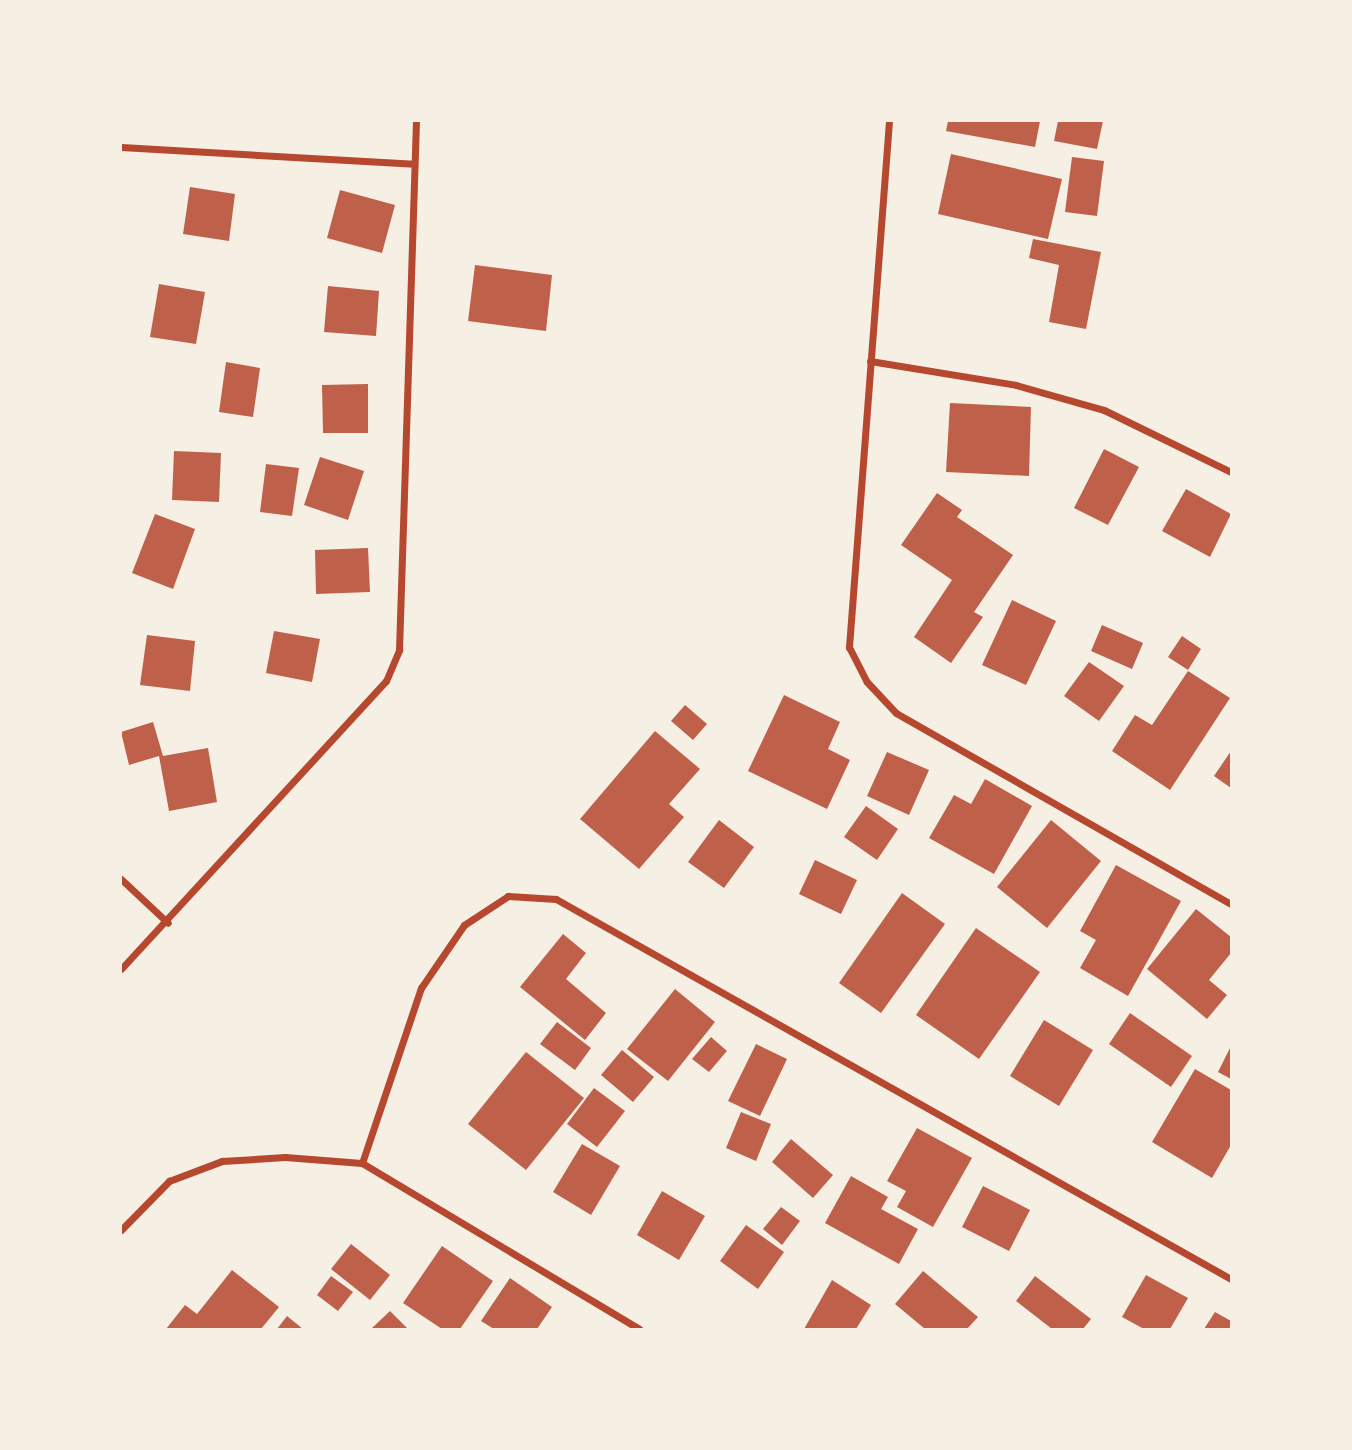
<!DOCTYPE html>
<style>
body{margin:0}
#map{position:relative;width:1352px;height:1450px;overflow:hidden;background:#f6efe4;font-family:"Space Grotesk",sans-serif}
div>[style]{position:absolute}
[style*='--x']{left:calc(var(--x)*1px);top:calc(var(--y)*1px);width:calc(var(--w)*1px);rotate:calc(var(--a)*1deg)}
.building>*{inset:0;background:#bf614a}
.minor>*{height:7px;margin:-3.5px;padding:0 3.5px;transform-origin:3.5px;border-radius:3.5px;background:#b5482f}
span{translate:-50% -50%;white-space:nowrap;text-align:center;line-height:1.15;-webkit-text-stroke:5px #f6efe4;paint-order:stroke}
.frame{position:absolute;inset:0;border:122px solid #f6efe4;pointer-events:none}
</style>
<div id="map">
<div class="building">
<div style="clip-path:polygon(948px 121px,1040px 121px,1035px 147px,946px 131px)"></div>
<div style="clip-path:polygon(1058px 121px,1103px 121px,1097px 149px,1054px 141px)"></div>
<div style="clip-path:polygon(951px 154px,1062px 179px,1048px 239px,938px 214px)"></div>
<div style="clip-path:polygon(1072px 157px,1104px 161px,1097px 216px,1065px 212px)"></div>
<div style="clip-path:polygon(190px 187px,235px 194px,229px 241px,183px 234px)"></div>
<div style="clip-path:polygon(340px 190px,395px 205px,382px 253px,327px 238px)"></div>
<div style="clip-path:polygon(1033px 239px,1101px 252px,1086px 329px,1049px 322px,1059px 265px,1029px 258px)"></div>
<div style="clip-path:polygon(475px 265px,552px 275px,546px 331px,468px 321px)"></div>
<div style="clip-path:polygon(159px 284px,205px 292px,196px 344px,150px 337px)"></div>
<div style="clip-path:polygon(328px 286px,379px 291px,376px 336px,324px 332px)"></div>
<div style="clip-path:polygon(226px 362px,260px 368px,253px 417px,219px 412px)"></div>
<div style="clip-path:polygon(368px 384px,368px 433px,323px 433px,322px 385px)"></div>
<div style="clip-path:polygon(950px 403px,1031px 407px,1029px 476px,946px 472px)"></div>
<div style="clip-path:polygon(1104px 449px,1139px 467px,1108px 525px,1074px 508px)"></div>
<div style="clip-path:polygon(174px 451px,221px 453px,219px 502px,172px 500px)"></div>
<div style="clip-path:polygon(320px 457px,364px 471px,348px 520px,304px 505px)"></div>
<div style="clip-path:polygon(266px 464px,299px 468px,292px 516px,260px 512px)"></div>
<div style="clip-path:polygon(1186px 489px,1231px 514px,1210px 557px,1162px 531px)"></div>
<div style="clip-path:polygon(937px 493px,962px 510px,957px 517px,1013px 555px,974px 612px,983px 617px,951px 663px,914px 637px,952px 580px,901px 545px)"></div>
<div style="clip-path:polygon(155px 514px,195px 529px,173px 589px,132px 573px)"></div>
<div style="clip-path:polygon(368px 548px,370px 592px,316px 594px,315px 550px)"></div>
<div style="clip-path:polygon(1012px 600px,1056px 621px,1026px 685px,982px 665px)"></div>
<div style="clip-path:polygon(1102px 625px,1143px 643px,1132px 669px,1091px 651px)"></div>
<div style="clip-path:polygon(274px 631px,320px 639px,312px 682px,266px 673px)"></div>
<div style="clip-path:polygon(147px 635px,195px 641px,190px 691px,140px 685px)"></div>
<div style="clip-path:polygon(1182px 636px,1201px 649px,1188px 670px,1168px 657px)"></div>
<div style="clip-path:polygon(1089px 662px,1124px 686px,1099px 721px,1064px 696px)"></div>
<div style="clip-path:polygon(1188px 671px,1230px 698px,1170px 790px,1112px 751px,1135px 715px,1152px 725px)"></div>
<div style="clip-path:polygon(784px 695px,840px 722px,828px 749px,850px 760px,827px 809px,748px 771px)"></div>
<div style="clip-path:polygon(685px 705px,707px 724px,693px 740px,671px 721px)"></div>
<div style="clip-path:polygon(153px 722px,163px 756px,208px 748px,217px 802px,169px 811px,159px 756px,129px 765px,121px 732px)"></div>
<div style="clip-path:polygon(655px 731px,700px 769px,669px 804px,684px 817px,639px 869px,580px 819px)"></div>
<div style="clip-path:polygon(1231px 751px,1231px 788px,1214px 776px)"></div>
<div style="clip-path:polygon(887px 752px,929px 770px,909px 815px,867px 796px)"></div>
<div style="clip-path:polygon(985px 779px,1032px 806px,994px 874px,929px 838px,954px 795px,971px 804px)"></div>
<div style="clip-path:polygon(866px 806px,898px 829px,877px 860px,844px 837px)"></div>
<div style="clip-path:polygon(719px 820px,754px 847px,724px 888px,688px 862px)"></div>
<div style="clip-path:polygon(1051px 820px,1101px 861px,1047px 928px,997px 887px)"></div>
<div style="clip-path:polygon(815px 860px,857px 880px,841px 914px,799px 894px)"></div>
<div style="clip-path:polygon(1116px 865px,1181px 901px,1128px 996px,1080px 968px,1096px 940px,1080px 931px)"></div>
<div style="clip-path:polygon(902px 893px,945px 924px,881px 1013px,839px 983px)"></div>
<div style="clip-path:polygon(1196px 909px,1231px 937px,1231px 953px,1209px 980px,1227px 995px,1207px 1019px,1147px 969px)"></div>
<div style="clip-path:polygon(976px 928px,1040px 972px,979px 1059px,916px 1015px)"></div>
<div style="clip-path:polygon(563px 934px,586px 953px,566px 979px,606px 1013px,585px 1040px,520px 987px)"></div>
<div style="clip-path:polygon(675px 989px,715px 1022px,668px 1081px,627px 1049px)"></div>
<div style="clip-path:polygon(1130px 1013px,1192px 1056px,1171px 1087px,1109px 1044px)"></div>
<div style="clip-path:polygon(1044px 1020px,1093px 1050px,1059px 1106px,1010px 1076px)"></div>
<div style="clip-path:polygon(557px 1022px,591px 1048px,575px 1070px,540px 1044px)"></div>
<div style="clip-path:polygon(711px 1037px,727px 1051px,709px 1072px,692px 1059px)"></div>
<div style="clip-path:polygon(756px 1044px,787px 1059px,760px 1116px,728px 1101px)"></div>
<div style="clip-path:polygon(1231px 1046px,1231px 1079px,1218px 1072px)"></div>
<div style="clip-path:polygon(622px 1050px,654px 1077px,633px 1102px,601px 1075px)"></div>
<div style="clip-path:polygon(526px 1052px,584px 1098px,526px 1170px,468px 1124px)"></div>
<div style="clip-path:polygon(1195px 1069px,1231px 1090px,1231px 1145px,1212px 1178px,1152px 1142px)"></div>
<div style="clip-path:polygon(594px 1088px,625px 1111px,597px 1147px,567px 1124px)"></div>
<div style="clip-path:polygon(741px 1112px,771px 1124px,756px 1161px,726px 1148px)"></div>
<div style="clip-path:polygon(917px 1128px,972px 1158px,933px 1227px,897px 1207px,906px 1191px,887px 1181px)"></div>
<div style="clip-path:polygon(791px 1139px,833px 1175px,813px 1198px,772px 1162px)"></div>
<div style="clip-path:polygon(582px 1144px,620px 1166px,591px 1215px,553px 1192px)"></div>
<div style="clip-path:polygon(851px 1176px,888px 1197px,881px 1209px,918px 1229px,899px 1264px,825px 1223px)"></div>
<div style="clip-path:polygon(983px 1186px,1030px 1210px,1009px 1251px,962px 1227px)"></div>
<div style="clip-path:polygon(662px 1191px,705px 1216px,679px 1260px,637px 1235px)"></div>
<div style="clip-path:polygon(781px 1207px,800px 1221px,782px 1245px,763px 1229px)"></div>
<div style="clip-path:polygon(746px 1225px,784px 1252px,758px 1289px,720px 1261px)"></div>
<div style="clip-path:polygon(351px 1244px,390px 1275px,370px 1300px,331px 1269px)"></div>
<div style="clip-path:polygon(442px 1246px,493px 1281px,460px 1329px,442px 1329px,403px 1303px)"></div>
<div style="clip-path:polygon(232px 1270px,279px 1307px,261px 1329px,166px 1329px,185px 1305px,197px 1314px)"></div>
<div style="clip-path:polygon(923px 1271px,978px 1317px,967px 1329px,925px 1329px,895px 1304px)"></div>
<div style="clip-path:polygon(1146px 1275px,1188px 1298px,1170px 1329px,1144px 1329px,1122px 1317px)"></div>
<div style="clip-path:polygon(331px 1276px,353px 1292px,338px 1311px,317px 1295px)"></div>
<div style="clip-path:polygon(1035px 1276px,1091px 1319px,1083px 1329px,1052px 1329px,1016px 1301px)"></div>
<div style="clip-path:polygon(510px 1278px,552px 1307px,537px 1329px,494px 1329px,481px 1321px)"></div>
<div style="clip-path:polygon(832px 1280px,871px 1305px,856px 1329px,804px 1329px)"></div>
<div style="clip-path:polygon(390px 1311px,407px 1328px,371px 1329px)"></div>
<div style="clip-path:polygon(1215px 1312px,1231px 1321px,1231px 1329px,1204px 1329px)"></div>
<div style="clip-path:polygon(287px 1316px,303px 1329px,277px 1329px)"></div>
</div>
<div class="minor">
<div style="--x:889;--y:121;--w:528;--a:94.35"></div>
<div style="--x:849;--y:647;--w:39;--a:63"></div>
<div style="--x:867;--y:682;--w:42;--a:46.9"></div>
<div style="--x:896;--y:713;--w:386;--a:29.7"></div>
<div style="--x:121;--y:147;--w:293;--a:3.3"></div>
<div style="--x:870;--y:361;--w:148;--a:9.3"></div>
<div style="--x:1016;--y:385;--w:91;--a:15.9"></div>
<div style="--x:1104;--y:410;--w:141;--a:26"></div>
<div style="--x:121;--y:879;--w:64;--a:43.1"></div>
<div style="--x:121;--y:969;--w:391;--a:-47.4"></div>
<div style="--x:386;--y:681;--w:34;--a:-67"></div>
<div style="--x:399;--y:650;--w:529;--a:-88.16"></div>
<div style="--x:362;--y:1163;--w:185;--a:-71.4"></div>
<div style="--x:421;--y:988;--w:76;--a:-55.7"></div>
<div style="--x:464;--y:925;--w:53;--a:-33.4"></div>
<div style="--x:508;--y:896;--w:48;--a:3.6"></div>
<div style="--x:556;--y:899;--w:775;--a:29.38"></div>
<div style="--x:121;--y:1230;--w:69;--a:-45.6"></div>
<div style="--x:169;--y:1181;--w:57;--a:-20.7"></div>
<div style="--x:222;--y:1161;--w:63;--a:-3.6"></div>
<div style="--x:285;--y:1157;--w:77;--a:4.5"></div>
<div style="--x:362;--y:1163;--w:323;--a:30.9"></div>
</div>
<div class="frame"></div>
</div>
